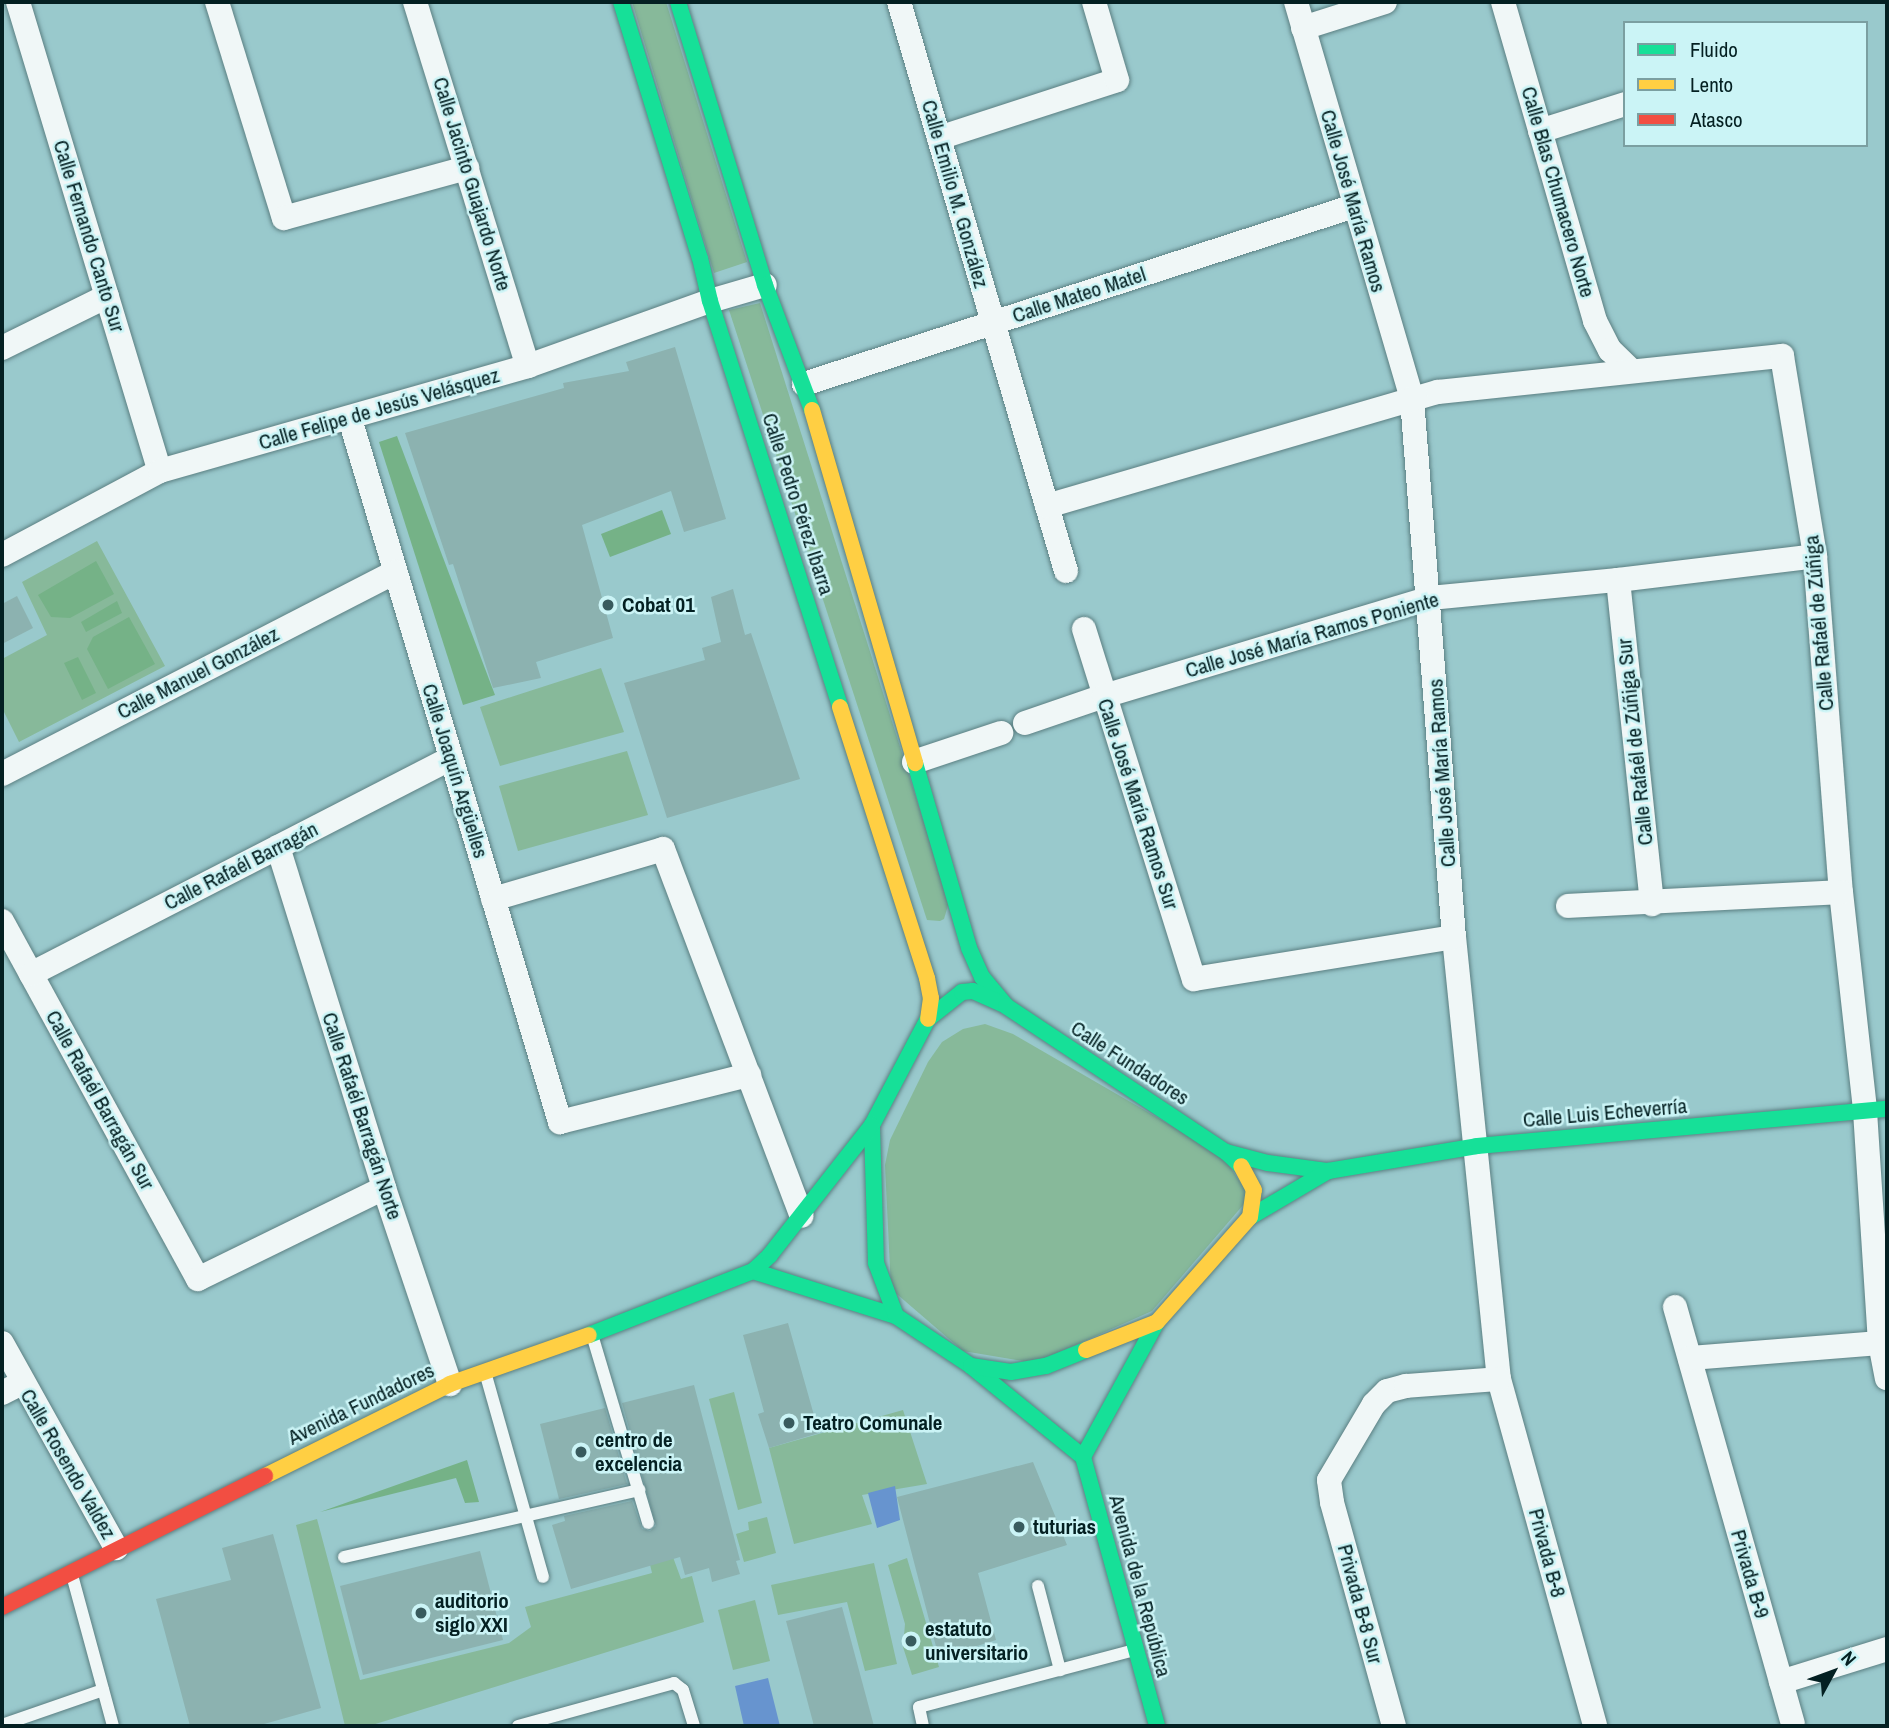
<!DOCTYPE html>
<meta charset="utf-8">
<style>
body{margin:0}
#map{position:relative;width:1889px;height:1728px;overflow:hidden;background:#99c9cc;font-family:"Archivo Narrow",sans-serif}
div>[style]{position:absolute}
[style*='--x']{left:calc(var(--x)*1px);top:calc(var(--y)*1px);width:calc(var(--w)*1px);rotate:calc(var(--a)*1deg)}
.green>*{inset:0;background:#87b99a}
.forest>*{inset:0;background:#75b287}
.water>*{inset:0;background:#6794cf}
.building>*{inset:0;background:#8cb2b0}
.roads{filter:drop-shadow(0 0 2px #5b7f82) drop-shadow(0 0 2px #5b7f82)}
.lane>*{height:12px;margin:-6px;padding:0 6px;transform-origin:6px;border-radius:6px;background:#f0f7f7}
.street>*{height:24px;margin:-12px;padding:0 12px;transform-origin:12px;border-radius:12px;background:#f0f7f7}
.fast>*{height:16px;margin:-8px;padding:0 8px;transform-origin:8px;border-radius:8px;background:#16e098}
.slow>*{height:16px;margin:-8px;padding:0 8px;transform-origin:8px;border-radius:8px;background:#ffcf43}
.jam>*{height:16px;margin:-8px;padding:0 8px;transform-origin:8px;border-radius:8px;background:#f24e42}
.dots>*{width:19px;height:19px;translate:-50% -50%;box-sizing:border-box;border:4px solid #cbf4f6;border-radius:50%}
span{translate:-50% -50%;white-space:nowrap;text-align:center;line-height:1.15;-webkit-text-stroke:5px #cbf4f6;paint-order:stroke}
.street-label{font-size:21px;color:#042022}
.poi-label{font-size:21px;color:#042022;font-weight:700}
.left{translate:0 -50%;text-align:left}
.frame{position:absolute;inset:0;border:4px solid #042022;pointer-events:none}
.legend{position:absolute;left:1623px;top:21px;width:245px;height:126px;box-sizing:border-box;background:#cbf4f6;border:2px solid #7b9fa1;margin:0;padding:9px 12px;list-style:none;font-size:21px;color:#042022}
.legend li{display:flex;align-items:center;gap:14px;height:35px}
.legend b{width:35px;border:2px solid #7b9fa1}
.north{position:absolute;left:1798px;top:1637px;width:70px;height:70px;-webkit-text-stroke:5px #cbf4f6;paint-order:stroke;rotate:49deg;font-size:19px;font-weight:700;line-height:28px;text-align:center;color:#042022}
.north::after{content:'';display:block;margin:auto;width:24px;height:32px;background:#042022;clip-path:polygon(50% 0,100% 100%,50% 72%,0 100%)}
</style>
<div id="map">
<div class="green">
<div style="clip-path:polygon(632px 2px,666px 2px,747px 262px,714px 273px)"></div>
<div style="clip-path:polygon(760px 303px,949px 902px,944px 919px,940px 921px,927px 920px,729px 310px)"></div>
<div style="clip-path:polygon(97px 541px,165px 666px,19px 742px,2px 708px,2px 659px,47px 635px,22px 582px)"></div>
<div style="clip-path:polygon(601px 668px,624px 732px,500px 766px,480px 707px)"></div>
<div style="clip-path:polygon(627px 751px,648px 815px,518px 851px,499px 786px)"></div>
<div style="clip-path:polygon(985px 1024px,1013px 1034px,1222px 1155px,1250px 1197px,1152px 1311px,1035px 1363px,963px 1351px,891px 1289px,885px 1165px,890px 1140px,928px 1062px,942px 1042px,963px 1029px)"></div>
<div style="clip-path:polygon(734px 1392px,762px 1503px,738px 1510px,709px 1399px)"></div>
<div style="clip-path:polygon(903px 1410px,927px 1484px,862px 1495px,872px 1524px,794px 1544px,769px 1448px)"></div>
<div style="clip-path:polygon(767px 1517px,776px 1553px,744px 1562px,736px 1534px,749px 1530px,748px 1522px)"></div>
<div style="clip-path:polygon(317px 1519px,360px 1680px,509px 1643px,531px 1627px,525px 1607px,652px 1573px,648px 1556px,670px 1549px,681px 1579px,692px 1576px,704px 1622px,369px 1726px,345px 1726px,296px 1525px)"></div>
<div style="clip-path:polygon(907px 1558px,939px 1667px,912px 1675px,903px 1647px,905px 1624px,888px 1565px)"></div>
<div style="clip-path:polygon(874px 1563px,897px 1664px,865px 1671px,847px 1602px,778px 1615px,771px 1585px)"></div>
<div style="clip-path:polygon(755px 1600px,770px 1661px,733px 1670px,718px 1610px)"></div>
</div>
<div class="forest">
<div style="clip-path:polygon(397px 436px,495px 695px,463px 705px,379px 442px)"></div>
<div style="clip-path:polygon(662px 510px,671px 534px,610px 557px,601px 534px)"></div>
<div style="clip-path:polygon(96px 561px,114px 594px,70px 618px,51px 617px,38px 595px)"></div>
<div style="clip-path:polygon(117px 601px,122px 613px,86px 632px,81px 622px)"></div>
<div style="clip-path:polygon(129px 617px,155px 664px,108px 689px,87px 649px,93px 637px)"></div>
<div style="clip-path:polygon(78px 657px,96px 693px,82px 700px,64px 663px)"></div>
<div style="clip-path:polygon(467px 1460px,479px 1502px,465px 1503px,456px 1478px,320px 1512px)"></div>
</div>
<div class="water">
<div style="clip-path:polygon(895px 1486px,900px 1520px,877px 1528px,868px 1493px)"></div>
<div style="clip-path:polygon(768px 1678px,780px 1726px,744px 1726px,735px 1686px)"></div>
</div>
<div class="building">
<div style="clip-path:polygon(675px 347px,726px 519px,684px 532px,671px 491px,582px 525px,613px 638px,536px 662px,541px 678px,493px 688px,453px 564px,449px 565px,405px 433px,564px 388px,563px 383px,629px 371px,626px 362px)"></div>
<div style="clip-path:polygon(733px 589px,745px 635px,751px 633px,800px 779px,667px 818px,624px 683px,705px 660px,702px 648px,721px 642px,711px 597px)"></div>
<div style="clip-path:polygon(17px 596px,33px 628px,2px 644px,2px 604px)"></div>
<div style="clip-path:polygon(788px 1323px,819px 1433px,769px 1448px,758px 1414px,764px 1412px,743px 1335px)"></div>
<div style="clip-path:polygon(694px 1385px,740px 1560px,736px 1561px,740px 1574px,712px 1582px,709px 1568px,685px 1575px,680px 1557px,571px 1589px,552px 1525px,565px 1521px,564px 1516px,632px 1501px,642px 1529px,650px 1531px,656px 1526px,622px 1403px)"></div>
<div style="clip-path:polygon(605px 1408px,627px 1484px,559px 1499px,540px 1424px)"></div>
<div style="clip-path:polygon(1033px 1462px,1067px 1545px,978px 1573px,996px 1640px,939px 1658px,897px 1497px)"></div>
<div style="clip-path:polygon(273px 1534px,321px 1708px,257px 1726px,190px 1726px,156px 1599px,231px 1580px,222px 1548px)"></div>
<div style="clip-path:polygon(480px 1551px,503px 1640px,363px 1675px,340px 1586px)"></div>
<div style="clip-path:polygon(842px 1607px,874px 1726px,814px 1726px,786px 1621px)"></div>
</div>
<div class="roads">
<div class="lane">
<div style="--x:593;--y:1338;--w:193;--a:73.4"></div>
<div style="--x:485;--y:1372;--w:213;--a:74.2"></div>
<div style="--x:344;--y:1557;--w:303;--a:-12.8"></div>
<div style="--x:72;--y:1575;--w:156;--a:74.8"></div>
<div style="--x:1038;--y:1586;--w:87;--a:75.3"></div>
<div style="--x:2;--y:1725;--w:107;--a:-19.1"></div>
<div style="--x:518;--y:1726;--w:162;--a:-15.4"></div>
<div style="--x:674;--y:1683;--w:11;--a:38"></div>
<div style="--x:683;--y:1690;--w:38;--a:73"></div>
<div style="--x:923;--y:1726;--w:19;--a:-102"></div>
<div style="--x:919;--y:1707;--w:223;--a:-14.8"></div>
</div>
<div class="street">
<div style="--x:18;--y:2;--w:490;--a:73.2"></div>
<div style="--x:217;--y:2;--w:226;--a:72.8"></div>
<div style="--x:284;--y:218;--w:190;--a:-15.3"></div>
<div style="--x:415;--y:2;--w:381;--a:72.8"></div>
<div style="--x:899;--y:2;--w:593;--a:73.64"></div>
<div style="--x:1296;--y:2;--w:414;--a:73.7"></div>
<div style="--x:1412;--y:399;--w:540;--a:85.54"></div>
<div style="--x:1454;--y:937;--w:444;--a:84.2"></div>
<div style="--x:1499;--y:1379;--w:360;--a:74.5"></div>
<div style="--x:1503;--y:2;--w:332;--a:73.9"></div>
<div style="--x:1595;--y:321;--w:33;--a:63"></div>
<div style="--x:1610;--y:350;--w:30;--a:44"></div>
<div style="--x:1303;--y:28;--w:86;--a:-17.6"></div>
<div style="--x:1540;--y:131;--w:89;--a:-17.6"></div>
<div style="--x:939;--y:138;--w:187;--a:-18"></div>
<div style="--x:1117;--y:80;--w:81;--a:-106.4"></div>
<div style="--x:2;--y:348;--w:117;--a:-26.3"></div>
<div style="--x:804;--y:384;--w:578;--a:-17.93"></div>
<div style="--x:350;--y:419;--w:734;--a:73.37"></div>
<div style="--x:560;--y:1122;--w:195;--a:-14"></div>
<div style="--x:1047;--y:506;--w:407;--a:-16.3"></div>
<div style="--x:1438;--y:392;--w:346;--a:-6"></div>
<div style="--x:1782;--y:356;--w:203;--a:80.6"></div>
<div style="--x:1815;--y:556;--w:337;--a:85.6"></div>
<div style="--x:1841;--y:892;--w:220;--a:83.7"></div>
<div style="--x:1865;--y:1111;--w:232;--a:86.3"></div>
<div style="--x:1880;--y:1343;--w:36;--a:79"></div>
<div style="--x:2;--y:555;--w:179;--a:-28"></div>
<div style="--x:160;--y:471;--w:383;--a:-15.9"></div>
<div style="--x:528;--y:366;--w:193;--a:-19.7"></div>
<div style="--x:710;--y:301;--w:57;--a:-16.2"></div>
<div style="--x:1618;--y:580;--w:326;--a:84"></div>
<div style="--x:1084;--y:629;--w:367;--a:72.6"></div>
<div style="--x:1194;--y:979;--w:263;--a:-9.2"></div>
<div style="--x:1025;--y:723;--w:83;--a:-18.9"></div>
<div style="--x:1104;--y:696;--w:340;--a:-16.7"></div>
<div style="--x:1430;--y:598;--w:189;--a:-5.5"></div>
<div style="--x:1618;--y:580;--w:198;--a:-6.9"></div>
<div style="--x:914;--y:762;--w:92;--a:-18.4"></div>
<div style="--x:2;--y:774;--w:442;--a:-27.2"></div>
<div style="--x:278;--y:847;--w:357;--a:72.7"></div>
<div style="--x:384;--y:1188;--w:207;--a:71.4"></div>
<div style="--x:493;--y:899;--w:177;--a:-16.4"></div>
<div style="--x:663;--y:849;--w:392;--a:69.3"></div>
<div style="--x:1568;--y:906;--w:273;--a:-2.9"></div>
<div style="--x:2;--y:921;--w:408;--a:61.3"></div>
<div style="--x:198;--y:1279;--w:207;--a:-26.1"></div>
<div style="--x:31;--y:974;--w:472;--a:-27.2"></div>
<div style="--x:1675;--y:1307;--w:433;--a:74.2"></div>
<div style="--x:2;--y:1343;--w:235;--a:60.9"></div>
<div style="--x:1690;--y:1358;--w:191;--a:-4.5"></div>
<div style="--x:2;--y:1393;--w:22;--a:-27"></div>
<div style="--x:1781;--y:1682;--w:111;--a:-17.3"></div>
<div style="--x:1394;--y:1726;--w:232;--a:-105.5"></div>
<div style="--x:1332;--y:1502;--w:22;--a:-98"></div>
<div style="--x:1329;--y:1480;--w:88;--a:-59.4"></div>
<div style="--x:1374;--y:1404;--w:18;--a:-45"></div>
<div style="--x:1387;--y:1391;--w:20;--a:-15"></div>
<div style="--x:1406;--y:1386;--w:93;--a:-4.3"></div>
</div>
<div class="fast">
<div style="--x:621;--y:2;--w:268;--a:72.9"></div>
<div style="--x:700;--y:258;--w:44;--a:76.9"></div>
<div style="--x:710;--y:301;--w:426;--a:72.2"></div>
<div style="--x:678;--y:2;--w:296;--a:72.9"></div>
<div style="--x:765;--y:285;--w:134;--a:69.4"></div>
<div style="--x:915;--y:763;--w:193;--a:73.7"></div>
<div style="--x:969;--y:948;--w:32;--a:66"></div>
<div style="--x:982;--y:977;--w:38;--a:50"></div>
<div style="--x:1226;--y:1152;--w:43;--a:14.7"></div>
<div style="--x:1268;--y:1163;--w:61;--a:7.6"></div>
<div style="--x:1328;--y:1171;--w:151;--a:-9.5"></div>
<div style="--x:1477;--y:1146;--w:412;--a:-5.2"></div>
<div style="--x:1250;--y:1217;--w:91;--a:-30.5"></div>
<div style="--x:753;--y:1271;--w:150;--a:17.5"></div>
<div style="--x:896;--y:1316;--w:90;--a:33.7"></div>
<div style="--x:971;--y:1366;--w:144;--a:39.1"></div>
<div style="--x:896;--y:1316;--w:57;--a:-110.7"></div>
<div style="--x:876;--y:1263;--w:138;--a:-91.7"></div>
<div style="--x:872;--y:1125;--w:120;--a:-62.2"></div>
<div style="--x:928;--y:1019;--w:43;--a:-38.5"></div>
<div style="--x:962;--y:992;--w:11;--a:-5"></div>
<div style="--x:973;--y:991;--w:36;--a:24"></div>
<div style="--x:1006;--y:1006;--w:264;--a:33.6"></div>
<div style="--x:1226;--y:1152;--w:21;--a:43"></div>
<div style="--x:589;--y:1335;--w:176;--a:-21.3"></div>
<div style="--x:753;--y:1271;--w:23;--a:-43"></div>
<div style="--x:770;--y:1255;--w:165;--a:-51.9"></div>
<div style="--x:971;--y:1366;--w:40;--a:8.5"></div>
<div style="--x:1011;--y:1372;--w:36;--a:-10"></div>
<div style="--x:1046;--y:1366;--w:43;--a:-21.8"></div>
<div style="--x:1083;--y:1457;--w:279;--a:74.6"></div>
<div style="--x:1083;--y:1457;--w:154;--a:-61.3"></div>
</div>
<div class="slow">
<div style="--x:812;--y:410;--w:368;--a:73.7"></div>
<div style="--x:840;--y:707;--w:285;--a:72.2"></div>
<div style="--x:927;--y:978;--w:20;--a:79"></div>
<div style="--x:931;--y:998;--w:21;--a:98"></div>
<div style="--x:1086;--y:1350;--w:76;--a:-21.5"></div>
<div style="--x:1157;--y:1322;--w:140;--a:-48.5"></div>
<div style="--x:1250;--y:1217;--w:27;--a:-82"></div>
<div style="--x:1254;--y:1190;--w:27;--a:-118"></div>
<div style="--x:265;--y:1476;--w:207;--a:-26.4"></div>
<div style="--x:450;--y:1384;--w:147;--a:-19.4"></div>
</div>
<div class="jam">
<div style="--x:2;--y:1607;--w:294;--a:-26.5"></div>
</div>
</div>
<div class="dots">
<div style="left:608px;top:605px;background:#385b5e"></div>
<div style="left:789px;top:1423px;background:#385b5e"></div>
<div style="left:581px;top:1452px;background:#385b5e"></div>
<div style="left:1019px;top:1527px;background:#385b5e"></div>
<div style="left:421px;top:1613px;background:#385b5e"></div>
<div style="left:911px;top:1641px;background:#385b5e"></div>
</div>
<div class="street-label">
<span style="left:472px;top:184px;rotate:73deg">Calle Jacinto Guajardo Norte</span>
<span style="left:1558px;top:192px;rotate:74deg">Calle Blas Chumacero Norte</span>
<span style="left:955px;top:194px;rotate:74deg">Calle Emilio M. González</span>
<span style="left:1353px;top:201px;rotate:74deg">Calle José María Ramos</span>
<span style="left:89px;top:236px;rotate:73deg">Calle Fernando Canto Sur</span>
<span style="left:1079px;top:295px;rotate:-18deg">Calle Mateo Matel</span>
<span style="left:379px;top:409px;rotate:-16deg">Calle Felipe de Jesús Velásquez</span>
<span style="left:798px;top:504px;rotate:72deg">Calle Pedro Pérez Ibarra</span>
<span style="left:1819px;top:623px;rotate:-95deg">Calle Rafaél de Zúñiga</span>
<span style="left:1312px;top:635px;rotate:-16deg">Calle José María Ramos Poniente</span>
<span style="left:198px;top:673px;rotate:-27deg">Calle Manuel González</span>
<span style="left:1635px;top:742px;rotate:-96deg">Calle Rafaél de Zúñiga Sur</span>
<span style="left:455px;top:771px;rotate:73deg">Calle Joaquín Argüelles</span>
<span style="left:1442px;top:773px;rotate:-94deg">Calle José María Ramos</span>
<span style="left:1138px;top:804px;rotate:72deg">Calle José María Ramos Sur</span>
<span style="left:241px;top:866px;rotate:-27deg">Calle Rafaél Barragán</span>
<span style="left:1130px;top:1063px;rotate:33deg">Calle Fundadores</span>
<span style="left:100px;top:1100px;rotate:61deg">Calle Rafaél Barragán Sur</span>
<span style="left:1605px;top:1113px;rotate:-5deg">Calle Luis Echeverría</span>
<span style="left:362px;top:1116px;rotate:72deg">Calle Rafaél Barragán Norte</span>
<span style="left:361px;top:1404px;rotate:-26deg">Avenida Fundadores</span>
<span style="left:68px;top:1464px;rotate:60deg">Calle Rosendo Valdez</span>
<span style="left:1547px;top:1553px;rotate:75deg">Privada B-8</span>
<span style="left:1750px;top:1574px;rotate:74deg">Privada B-9</span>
<span style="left:1140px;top:1586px;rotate:75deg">Avenida de la República</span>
<span style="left:1360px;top:1604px;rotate:75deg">Privada B-8 Sur</span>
</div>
<div class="poi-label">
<span class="left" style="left:622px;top:605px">Cobat 01</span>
<span class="left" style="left:803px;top:1423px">Teatro Comunale</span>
<span class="left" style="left:595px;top:1452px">centro de<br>excelencia</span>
<span class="left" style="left:1033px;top:1527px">tuturias</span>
<span class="left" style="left:435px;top:1613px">auditorio<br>siglo XXI</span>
<span class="left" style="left:925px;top:1641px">estatuto<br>universitario</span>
</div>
<div class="frame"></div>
<ul class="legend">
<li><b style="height:9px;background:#16e098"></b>Fluido</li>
<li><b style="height:9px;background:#ffcf43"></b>Lento</li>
<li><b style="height:9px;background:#f24e42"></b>Atasco</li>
</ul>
<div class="north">N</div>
</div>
